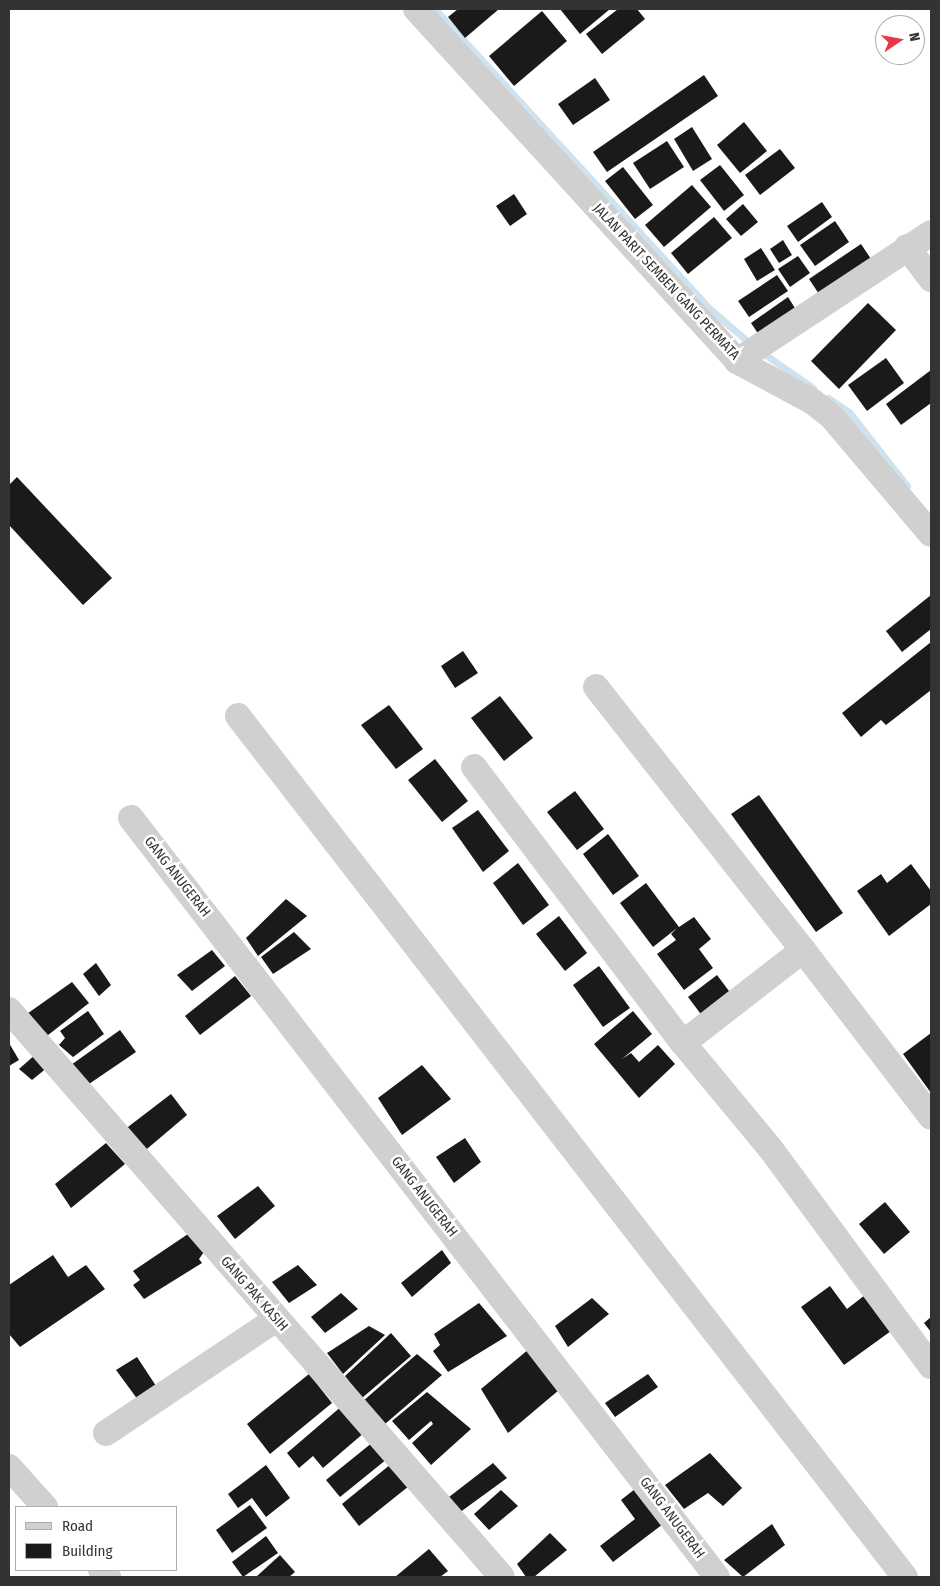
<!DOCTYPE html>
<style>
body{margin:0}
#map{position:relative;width:940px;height:1586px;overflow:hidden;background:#fff;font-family:"Fira Sans Condensed",sans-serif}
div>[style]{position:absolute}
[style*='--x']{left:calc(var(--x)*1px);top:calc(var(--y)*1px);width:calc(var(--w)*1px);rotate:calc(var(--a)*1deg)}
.stream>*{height:7px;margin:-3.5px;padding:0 3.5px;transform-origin:3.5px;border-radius:3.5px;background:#cfe2ee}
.building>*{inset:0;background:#1a1a1a}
.minor>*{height:26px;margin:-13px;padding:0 13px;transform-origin:13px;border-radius:13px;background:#d0d0d0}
span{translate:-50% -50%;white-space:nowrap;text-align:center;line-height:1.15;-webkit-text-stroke:5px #fff;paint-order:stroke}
.street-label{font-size:14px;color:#333}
.frame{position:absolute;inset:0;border:10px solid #333;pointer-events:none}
.legend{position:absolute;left:15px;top:1506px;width:162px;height:65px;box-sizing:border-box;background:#fff;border:1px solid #adadad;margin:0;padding:6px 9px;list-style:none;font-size:15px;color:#333}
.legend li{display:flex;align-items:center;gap:10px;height:25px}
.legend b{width:25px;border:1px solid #adadad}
.north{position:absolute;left:875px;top:15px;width:50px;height:50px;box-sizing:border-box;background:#fff;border:1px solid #adadad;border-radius:50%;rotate:78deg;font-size:14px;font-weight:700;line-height:20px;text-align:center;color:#333}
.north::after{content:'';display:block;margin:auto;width:18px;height:22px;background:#e63946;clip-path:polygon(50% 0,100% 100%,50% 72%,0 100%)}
</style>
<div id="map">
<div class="stream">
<div style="--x:435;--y:9;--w:408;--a:47.5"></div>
<div style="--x:711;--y:310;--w:54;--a:40.5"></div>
<div style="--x:760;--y:351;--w:65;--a:34.9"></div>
<div style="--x:828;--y:398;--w:25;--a:34"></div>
<div style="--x:849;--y:412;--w:94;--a:51.9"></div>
</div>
<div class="building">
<div style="clip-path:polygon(458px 9px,499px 9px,465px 38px,448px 17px)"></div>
<div style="clip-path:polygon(560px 9px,610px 9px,580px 34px)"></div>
<div style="clip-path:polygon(618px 9px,637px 9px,645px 19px,602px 54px,586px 34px)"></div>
<div style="clip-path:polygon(542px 11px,567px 41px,514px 86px,489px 56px)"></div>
<div style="clip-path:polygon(704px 75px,718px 96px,607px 172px,593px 152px)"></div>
<div style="clip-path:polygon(595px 78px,610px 100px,573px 125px,558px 104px)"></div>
<div style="clip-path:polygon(744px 122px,767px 151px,740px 173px,717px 145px)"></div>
<div style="clip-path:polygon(692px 127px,712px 159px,693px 171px,674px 139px)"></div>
<div style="clip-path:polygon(667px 141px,684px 167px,650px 189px,633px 163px)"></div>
<div style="clip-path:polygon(780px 149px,795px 168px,760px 195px,745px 175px)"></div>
<div style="clip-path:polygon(720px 165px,744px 195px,724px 211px,700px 180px)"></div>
<div style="clip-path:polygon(623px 167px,653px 205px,635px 219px,605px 181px)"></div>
<div style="clip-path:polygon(692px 185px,711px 207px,664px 247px,645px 225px)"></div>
<div style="clip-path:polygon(514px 194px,527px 214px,510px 226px,496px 206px)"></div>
<div style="clip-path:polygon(822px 202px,832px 217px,798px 242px,787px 226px)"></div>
<div style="clip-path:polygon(743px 204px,758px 222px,741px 236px,726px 219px)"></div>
<div style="clip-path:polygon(714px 217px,732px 238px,688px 274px,671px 253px)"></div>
<div style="clip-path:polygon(835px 221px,849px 242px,815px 266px,800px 245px)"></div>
<div style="clip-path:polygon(783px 240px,792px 255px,779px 263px,770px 249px)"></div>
<div style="clip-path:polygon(861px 244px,873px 262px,821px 297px,809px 279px)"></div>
<div style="clip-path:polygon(761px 248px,775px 270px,757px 281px,744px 259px)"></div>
<div style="clip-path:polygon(798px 256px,810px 273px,790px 287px,778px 269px)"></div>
<div style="clip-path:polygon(777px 275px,788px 291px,749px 317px,738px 301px)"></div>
<div style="clip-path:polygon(788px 297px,798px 313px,761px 338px,751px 323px)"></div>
<div style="clip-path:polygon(868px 303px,896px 330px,839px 389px,811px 361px)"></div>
<div style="clip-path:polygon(886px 358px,904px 383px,867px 411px,848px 385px)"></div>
<div style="clip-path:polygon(931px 370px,931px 403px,901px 425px,886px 404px)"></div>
<div style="clip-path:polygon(17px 477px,112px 578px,83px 605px,9px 525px,9px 485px)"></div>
<div style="clip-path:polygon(931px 595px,931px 629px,902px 652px,886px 631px)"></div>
<div style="clip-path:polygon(931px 642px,931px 690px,886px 725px,881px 720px,861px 737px,842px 713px)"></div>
<div style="clip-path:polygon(463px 651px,478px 673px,455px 688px,441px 666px)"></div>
<div style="clip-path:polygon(500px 696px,533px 738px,504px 761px,471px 718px)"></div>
<div style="clip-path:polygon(389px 705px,423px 749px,396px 769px,361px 725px)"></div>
<div style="clip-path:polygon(435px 759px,468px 801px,442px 822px,408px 780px)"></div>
<div style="clip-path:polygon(575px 791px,604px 829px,577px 850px,547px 812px)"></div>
<div style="clip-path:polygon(759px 795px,843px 913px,816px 932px,731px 814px)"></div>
<div style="clip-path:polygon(478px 810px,509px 851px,483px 872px,452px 828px)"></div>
<div style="clip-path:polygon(608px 834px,639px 876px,613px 895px,583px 854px)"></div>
<div style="clip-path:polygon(518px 863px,549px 905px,523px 925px,493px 883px)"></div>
<div style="clip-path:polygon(911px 864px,931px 891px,931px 904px,889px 936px,857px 891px,881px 874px,887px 883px)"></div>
<div style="clip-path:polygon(646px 883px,679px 927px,694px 917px,711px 939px,699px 949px,713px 968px,684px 990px,657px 954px,676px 940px,671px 934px,677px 928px,653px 947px,620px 903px)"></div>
<div style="clip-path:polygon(286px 899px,307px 916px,258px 956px,246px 938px)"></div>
<div style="clip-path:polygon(559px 916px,587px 953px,565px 971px,536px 934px)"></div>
<div style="clip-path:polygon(294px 932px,311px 949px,273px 974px,261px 957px)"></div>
<div style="clip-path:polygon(212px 950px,225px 966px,192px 991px,177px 975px)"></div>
<div style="clip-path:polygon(96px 963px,111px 985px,99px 996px,83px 974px)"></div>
<div style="clip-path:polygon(599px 966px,630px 1008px,603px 1027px,573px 985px)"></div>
<div style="clip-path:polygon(717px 975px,732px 995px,703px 1017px,688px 997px)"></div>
<div style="clip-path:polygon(235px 976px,251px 996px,200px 1035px,185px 1016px)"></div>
<div style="clip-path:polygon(72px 982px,89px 1003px,43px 1039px,24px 1016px)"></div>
<div style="clip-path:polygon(88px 1011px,104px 1034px,73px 1057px,59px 1045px,65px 1038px,60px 1031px)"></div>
<div style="clip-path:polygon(633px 1011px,652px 1034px,622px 1059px,631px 1053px,639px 1062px,658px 1045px,675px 1064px,639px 1098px,594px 1044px)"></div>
<div style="clip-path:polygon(120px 1030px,136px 1052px,86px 1086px,71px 1065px)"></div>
<div style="clip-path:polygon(931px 1033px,931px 1093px,903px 1054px)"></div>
<div style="clip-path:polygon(9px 1043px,19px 1060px,9px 1066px)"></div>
<div style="clip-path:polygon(36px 1054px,48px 1067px,32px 1080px,19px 1069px)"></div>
<div style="clip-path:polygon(422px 1065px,451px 1099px,402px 1135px,378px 1098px)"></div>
<div style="clip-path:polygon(171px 1094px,187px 1115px,141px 1154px,124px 1130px)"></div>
<div style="clip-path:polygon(465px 1138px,481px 1162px,454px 1183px,436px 1157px)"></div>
<div style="clip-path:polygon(106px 1143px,125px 1164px,71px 1208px,55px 1184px)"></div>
<div style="clip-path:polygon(258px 1186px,275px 1206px,235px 1239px,217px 1216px)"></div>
<div style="clip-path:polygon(885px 1202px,910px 1232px,884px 1254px,859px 1224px)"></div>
<div style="clip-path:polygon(188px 1234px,204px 1252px,199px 1259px,202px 1263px,144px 1299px,133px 1285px,140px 1280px,133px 1271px)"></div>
<div style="clip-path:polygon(442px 1250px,451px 1263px,412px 1297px,401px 1283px)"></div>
<div style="clip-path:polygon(53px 1255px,68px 1277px,86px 1265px,105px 1289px,20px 1347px,9px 1334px,9px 1285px)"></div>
<div style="clip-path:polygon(298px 1265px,317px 1285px,289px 1303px,272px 1282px)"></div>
<div style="clip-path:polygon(830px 1286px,847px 1309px,865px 1295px,891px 1331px,844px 1365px,801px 1307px)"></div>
<div style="clip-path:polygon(341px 1293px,358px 1309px,325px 1333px,311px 1317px)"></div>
<div style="clip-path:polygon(592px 1298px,609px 1314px,568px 1347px,555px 1326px)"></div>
<div style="clip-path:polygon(479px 1303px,507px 1336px,448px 1372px,433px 1351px,440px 1345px,434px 1334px)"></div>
<div style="clip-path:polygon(931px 1317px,931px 1332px,924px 1323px)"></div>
<div style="clip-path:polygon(369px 1326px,385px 1335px,343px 1374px,327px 1353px)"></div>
<div style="clip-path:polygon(391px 1333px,411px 1356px,362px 1398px,345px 1376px)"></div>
<div style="clip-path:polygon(529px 1349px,559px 1390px,508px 1433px,481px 1389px)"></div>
<div style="clip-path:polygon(417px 1354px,442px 1375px,385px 1424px,362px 1402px)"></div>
<div style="clip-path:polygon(137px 1357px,160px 1392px,141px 1404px,116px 1370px)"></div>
<div style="clip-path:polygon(309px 1374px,332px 1403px,270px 1454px,247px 1424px)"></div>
<div style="clip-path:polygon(648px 1374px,658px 1387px,615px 1417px,605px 1403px)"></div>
<div style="clip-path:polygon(427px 1392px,471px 1429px,431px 1465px,412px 1443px,433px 1424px,431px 1421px,409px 1440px,392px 1421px)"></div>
<div style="clip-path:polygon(343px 1405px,365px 1432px,323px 1468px,313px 1456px,299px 1468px,287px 1453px)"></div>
<div style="clip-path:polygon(373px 1442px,387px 1459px,340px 1497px,326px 1480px)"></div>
<div style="clip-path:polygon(710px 1453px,742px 1488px,723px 1506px,708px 1493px,684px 1509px,665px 1485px)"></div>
<div style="clip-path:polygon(493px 1463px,507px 1478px,459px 1513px,449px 1497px)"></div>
<div style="clip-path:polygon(391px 1464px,409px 1486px,359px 1526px,342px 1504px)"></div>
<div style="clip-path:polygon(266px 1465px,290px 1498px,266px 1517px,252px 1498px,238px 1508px,228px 1494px)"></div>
<div style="clip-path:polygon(640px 1485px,667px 1521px,613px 1562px,600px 1546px,635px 1519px,621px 1500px)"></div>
<div style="clip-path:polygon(501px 1490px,518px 1506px,489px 1530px,474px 1514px)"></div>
<div style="clip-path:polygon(250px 1505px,267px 1528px,232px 1553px,216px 1530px)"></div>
<div style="clip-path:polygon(772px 1524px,785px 1545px,743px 1577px,724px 1560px)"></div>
<div style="clip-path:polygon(550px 1533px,567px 1550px,534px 1577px,526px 1577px,517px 1564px)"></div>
<div style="clip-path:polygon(266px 1536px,278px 1553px,243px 1577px,232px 1562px)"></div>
<div style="clip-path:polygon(429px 1549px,448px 1571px,440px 1577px,395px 1577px)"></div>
<div style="clip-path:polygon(280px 1555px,295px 1572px,289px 1577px,256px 1577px)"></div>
</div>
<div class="minor">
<div style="--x:416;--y:9;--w:476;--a:47.6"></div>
<div style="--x:737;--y:361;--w:86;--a:28.3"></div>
<div style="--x:813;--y:402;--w:24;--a:38"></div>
<div style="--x:832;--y:417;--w:153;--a:49.8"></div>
<div style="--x:907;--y:247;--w:40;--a:53"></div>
<div style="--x:737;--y:361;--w:232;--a:-33.4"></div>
<div style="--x:596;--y:687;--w:335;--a:51.8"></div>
<div style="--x:803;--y:950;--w:152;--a:142.2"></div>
<div style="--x:238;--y:716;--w:1089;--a:52.24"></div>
<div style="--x:474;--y:767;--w:346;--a:52.9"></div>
<div style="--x:683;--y:1043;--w:136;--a:50.4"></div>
<div style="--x:770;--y:1148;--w:271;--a:53.6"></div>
<div style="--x:131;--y:818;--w:959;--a:52.33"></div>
<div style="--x:803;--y:950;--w:210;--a:52.5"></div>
<div style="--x:9;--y:1010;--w:751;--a:48.99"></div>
<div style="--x:106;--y:1433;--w:205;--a:-33.8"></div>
<div style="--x:9;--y:1467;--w:54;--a:48"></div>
<div style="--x:101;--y:1570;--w:10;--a:45"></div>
</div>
<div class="street-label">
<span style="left:666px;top:282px;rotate:47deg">JALAN PARIT SEMBEN GANG PERMATA</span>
<span style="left:177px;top:877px;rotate:52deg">GANG ANUGERAH</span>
<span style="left:424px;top:1197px;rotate:52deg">GANG ANUGERAH</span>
<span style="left:254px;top:1294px;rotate:49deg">GANG PAK KASIH</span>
<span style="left:672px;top:1518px;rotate:53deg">GANG ANUGERAH</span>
</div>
<div class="frame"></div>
<ul class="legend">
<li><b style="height:6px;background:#d0d0d0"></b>Road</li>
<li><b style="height:14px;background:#1a1a1a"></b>Building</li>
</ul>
<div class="north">N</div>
</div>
